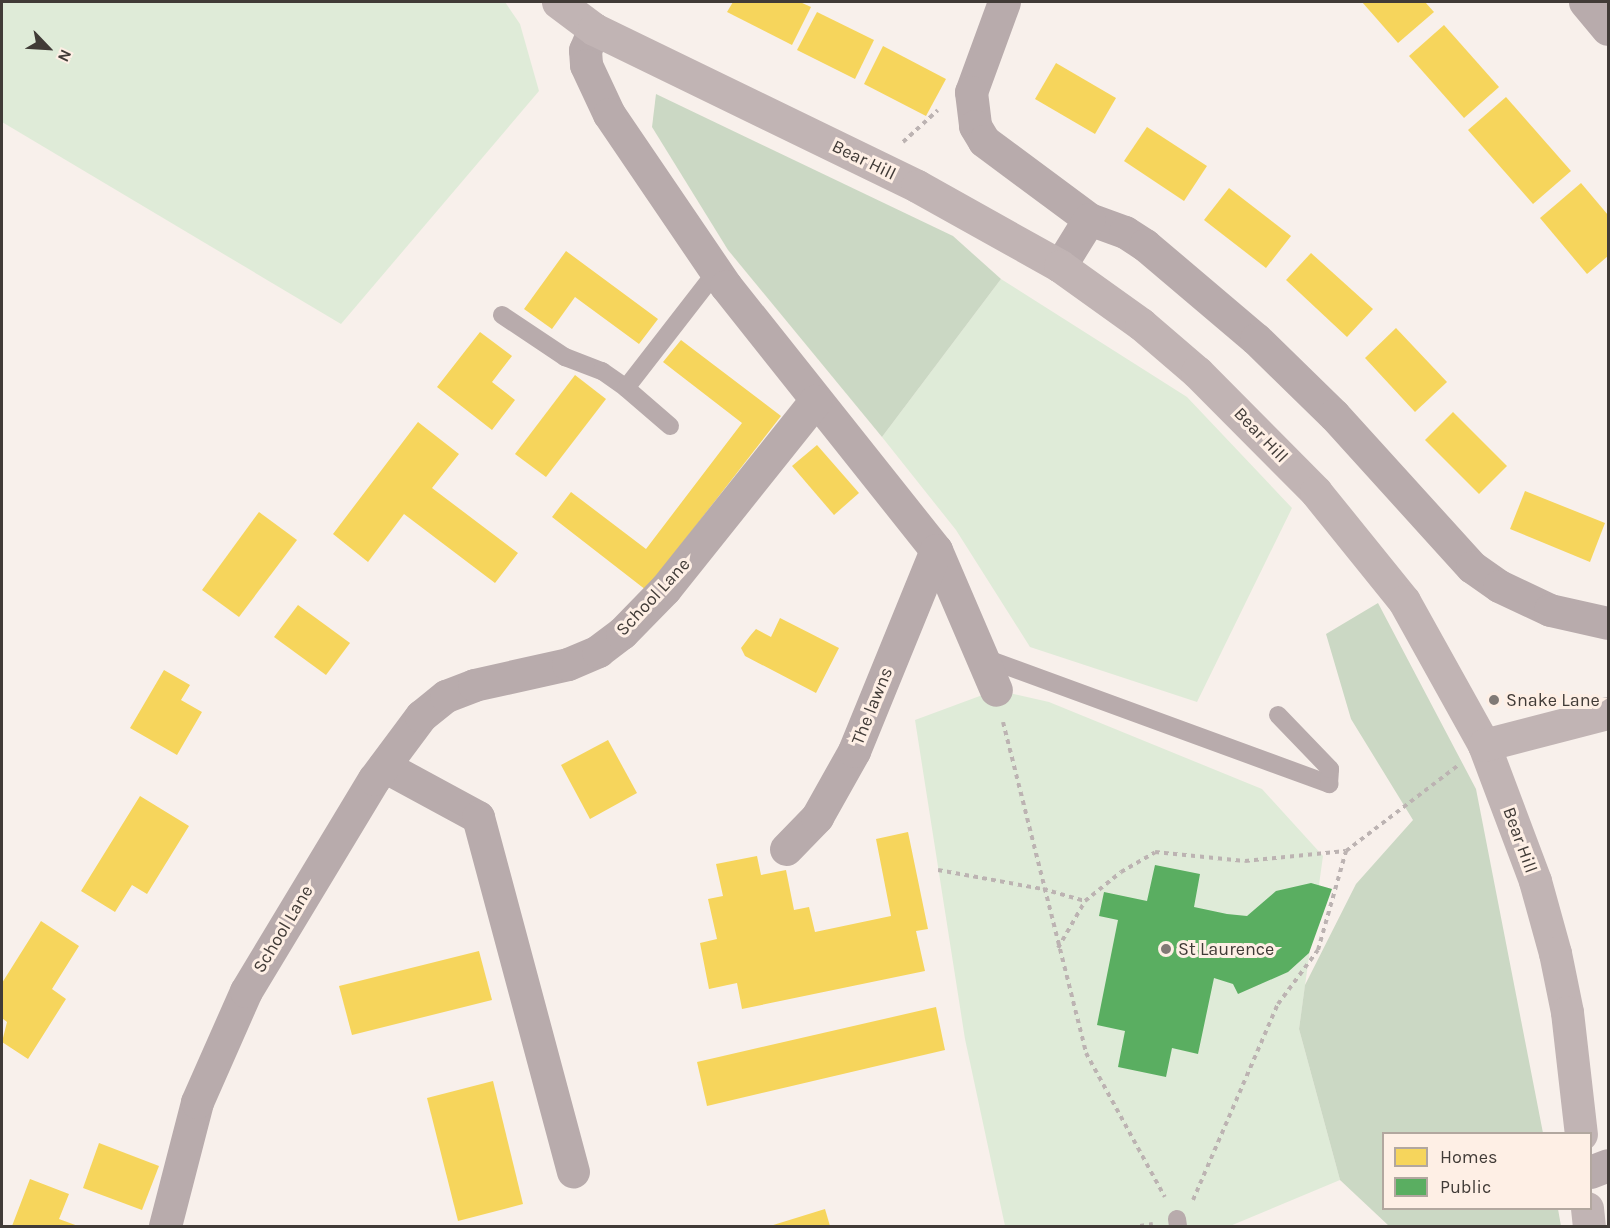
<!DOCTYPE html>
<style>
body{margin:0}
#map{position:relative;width:1610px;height:1228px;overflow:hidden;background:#f8f0eb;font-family:Karla,sans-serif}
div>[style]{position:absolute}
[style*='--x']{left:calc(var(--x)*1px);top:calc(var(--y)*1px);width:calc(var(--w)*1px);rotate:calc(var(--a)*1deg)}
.green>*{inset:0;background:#dfebd8}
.forest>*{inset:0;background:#cbd8c4}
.homes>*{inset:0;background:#f6d55c}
.public>*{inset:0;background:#5aae61}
.path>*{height:4px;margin-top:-2px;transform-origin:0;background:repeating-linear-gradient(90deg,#bcb3b2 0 4.5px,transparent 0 9px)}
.lane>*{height:18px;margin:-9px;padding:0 9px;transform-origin:9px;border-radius:9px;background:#b8abac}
.street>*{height:33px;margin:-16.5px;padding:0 16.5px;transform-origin:16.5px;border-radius:16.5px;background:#b8abac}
.secondary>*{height:33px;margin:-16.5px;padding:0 16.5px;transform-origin:16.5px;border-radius:16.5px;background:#c1b4b4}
.dots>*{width:16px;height:16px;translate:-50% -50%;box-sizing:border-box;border:3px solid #feefe5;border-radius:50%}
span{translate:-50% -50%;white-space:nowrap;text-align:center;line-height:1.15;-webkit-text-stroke:6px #feefe5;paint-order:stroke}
.street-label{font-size:18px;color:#413b37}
.poi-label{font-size:18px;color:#413b37}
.left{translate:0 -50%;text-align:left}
.frame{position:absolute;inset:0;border:3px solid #413b37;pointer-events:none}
.legend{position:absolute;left:1382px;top:1132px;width:210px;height:78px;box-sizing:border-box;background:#feefe5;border:2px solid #b2a79f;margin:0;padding:8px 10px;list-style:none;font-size:18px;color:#413b37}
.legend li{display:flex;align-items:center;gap:12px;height:30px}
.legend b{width:30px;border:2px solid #b2a79f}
.north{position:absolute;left:18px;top:18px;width:60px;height:60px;-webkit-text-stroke:4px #feefe5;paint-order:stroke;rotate:115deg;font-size:16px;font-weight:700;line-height:24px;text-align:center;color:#413b37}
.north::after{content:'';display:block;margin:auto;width:21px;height:27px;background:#413b37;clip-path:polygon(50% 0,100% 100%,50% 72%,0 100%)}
</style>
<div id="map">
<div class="green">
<div style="clip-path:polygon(2px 2px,505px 2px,520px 24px,539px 91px,341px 324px,2px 122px)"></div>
<div style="clip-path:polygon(1001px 279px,1187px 397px,1292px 508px,1197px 702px,1030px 647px,956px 530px,882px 437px)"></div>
<div style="clip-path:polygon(996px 690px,1049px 702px,1262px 789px,1323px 856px,1299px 1029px,1340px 1180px,1230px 1226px,1005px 1226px,965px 1039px,915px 720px)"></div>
</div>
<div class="forest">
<div style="clip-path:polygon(656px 94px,953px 236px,1001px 279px,882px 437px,728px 250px,652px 127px)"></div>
<div style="clip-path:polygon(1378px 603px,1476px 789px,1543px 1133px,1384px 1134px,1384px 1208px,1558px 1209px,1561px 1226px,1389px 1226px,1340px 1180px,1299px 1029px,1305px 985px,1356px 884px,1413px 820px,1351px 719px,1326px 634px)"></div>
</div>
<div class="homes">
<div style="clip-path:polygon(733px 2px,800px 2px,811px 7px,792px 45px,727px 12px)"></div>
<div style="clip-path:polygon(1362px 2px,1425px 2px,1434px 12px,1398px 43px)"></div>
<div style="clip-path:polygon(817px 12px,874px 40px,855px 79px,797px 50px)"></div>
<div style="clip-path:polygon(1444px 25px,1499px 87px,1464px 118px,1409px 56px)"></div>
<div style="clip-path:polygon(883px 46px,946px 79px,926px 116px,864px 84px)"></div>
<div style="clip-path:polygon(1056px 63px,1116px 98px,1095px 134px,1035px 99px)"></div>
<div style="clip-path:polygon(1506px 97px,1571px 171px,1533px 204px,1468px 130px)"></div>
<div style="clip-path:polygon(1147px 127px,1207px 166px,1184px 201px,1124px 161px)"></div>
<div style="clip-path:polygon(1581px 183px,1608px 215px,1608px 256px,1587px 274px,1540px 218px)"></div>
<div style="clip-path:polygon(1229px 188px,1291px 236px,1266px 268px,1204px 220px)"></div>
<div style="clip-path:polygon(566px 251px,658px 319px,639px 344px,575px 297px,552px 329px,524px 309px)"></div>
<div style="clip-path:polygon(1311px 253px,1373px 309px,1347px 337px,1286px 280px)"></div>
<div style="clip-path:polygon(1396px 328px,1447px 382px,1415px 412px,1365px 358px)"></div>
<div style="clip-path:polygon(480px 332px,512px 356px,492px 382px,515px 400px,492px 430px,437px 387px)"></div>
<div style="clip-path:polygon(681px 340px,781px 416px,646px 590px,552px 517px,571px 492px,646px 549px,742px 423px,663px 362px)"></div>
<div style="clip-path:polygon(575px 375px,606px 399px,546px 477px,515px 454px)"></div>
<div style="clip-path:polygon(1453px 412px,1507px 466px,1479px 494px,1425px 440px)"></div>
<div style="clip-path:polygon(418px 422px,459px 454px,432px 488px,518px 553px,495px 583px,404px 514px,368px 562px,333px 534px)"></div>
<div style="clip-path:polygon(817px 445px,859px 493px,834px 515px,792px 466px)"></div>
<div style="clip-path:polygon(1525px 491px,1605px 523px,1590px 562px,1510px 529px)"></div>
<div style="clip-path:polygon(259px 512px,297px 540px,239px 617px,202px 590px)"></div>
<div style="clip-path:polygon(298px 605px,350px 643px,326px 675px,274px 637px)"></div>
<div style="clip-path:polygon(780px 618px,839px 648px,816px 693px,745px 656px,741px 648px,750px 636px,756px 629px,771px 637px)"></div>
<div style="clip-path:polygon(164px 670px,190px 685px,181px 700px,202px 712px,177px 755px,130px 728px)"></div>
<div style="clip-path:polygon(608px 740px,637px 793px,590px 819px,561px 765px)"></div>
<div style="clip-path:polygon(140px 796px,189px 826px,147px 894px,132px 885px,115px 912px,81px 891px)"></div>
<div style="clip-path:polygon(908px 832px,928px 929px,916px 931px,925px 971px,742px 1009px,737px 983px,709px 989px,700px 943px,717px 939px,708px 899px,723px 896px,716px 864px,757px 856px,761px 875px,786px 870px,794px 910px,809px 907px,815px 932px,891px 916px,876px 839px)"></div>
<div style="clip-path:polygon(41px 921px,79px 946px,52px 989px,66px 999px,28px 1059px,2px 1042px,7px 1022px,2px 1018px,2px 983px)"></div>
<div style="clip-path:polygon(479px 951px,492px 1000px,352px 1035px,339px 986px)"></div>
<div style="clip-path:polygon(936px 1007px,945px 1050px,707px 1106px,697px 1062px)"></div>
<div style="clip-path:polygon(493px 1081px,523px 1204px,458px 1221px,427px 1098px)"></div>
<div style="clip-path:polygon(99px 1143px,159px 1166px,142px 1210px,83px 1188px)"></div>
<div style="clip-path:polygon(30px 1179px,69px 1194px,59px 1219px,78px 1226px,12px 1226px)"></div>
<div style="clip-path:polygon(825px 1209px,830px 1226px,770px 1226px)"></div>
</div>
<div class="public">
<div style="clip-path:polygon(1155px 865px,1200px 874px,1194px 907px,1227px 914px,1247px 916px,1276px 891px,1311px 883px,1332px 889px,1309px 953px,1288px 972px,1238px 994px,1233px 984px,1214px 978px,1198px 1054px,1172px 1048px,1166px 1077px,1118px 1067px,1125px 1031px,1097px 1025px,1118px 920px,1099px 916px,1104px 892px,1147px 901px)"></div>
</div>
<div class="path">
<div style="--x:903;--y:142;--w:47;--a:-42.4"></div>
<div style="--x:1003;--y:722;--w:341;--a:75.9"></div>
<div style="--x:1086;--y:1053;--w:164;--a:61.3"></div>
<div style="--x:938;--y:870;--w:107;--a:10.3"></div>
<div style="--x:1043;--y:889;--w:44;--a:15.9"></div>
<div style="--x:1058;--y:948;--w:54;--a:-60.1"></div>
<div style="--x:1085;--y:901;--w:46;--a:-38.9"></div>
<div style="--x:1121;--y:872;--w:39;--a:-30"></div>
<div style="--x:1155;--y:852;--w:90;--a:5.7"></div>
<div style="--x:1245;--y:861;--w:101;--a:-5.7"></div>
<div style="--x:1193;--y:1200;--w:214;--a:-66.6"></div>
<div style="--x:1278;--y:1004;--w:67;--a:-53.5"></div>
<div style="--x:1318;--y:950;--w:103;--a:-74.2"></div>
<div style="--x:1346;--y:851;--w:140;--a:-37.4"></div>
<div style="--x:1140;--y:1226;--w:13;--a:-9"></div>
</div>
<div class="lane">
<div style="--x:502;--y:315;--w:76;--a:33.7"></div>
<div style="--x:565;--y:357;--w:40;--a:21"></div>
<div style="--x:602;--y:371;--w:29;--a:35"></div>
<div style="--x:670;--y:426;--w:58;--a:-139.2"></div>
<div style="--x:626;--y:388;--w:147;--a:-52.2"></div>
<div style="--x:982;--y:657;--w:370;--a:20.1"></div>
<div style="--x:1329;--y:784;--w:15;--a:-86"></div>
<div style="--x:1330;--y:769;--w:75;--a:-133.9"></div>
<div style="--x:1177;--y:1219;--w:7;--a:82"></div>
</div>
<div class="street">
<div style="--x:1004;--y:2;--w:96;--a:110.1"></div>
<div style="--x:971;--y:92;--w:34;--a:83"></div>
<div style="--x:975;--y:126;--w:17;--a:59"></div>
<div style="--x:984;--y:141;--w:131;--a:36.6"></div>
<div style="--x:1089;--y:219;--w:38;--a:20"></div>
<div style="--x:1125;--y:232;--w:24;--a:33"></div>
<div style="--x:1145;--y:245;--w:145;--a:40.3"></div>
<div style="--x:1256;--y:339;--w:109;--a:44.3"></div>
<div style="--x:1334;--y:415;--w:205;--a:47.8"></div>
<div style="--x:1472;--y:567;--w:33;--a:35"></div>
<div style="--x:1499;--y:586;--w:56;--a:25.2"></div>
<div style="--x:1550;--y:610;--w:59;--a:12.6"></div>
<div style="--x:1585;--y:2;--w:35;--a:50"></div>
<div style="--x:594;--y:29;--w:23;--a:113"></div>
<div style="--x:585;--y:50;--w:15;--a:86"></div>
<div style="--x:586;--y:65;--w:54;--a:64.9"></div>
<div style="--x:609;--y:114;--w:208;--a:55.8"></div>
<div style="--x:726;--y:286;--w:337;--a:51.5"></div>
<div style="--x:936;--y:550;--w:152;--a:66.8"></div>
<div style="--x:1060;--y:266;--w:55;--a:-58.3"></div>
<div style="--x:384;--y:766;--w:107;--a:28.5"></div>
<div style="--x:478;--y:817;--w:367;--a:75"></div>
<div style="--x:786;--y:849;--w:45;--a:-45.9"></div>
<div style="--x:817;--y:817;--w:76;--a:-60.7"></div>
<div style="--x:854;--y:751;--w:217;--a:-67.8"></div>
<div style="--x:1590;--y:1172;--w:19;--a:-21"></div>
<div style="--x:165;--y:1226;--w:128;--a:-75.5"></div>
<div style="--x:197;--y:1102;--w:121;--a:-66.2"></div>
<div style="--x:246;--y:991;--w:248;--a:-58.9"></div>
<div style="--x:374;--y:779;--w:79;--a:-53.3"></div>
<div style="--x:421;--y:716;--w:32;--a:-39"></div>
<div style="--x:446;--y:696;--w:30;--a:-21"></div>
<div style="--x:474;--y:685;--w:96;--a:-12.6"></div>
<div style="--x:568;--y:664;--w:33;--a:-23"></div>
<div style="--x:598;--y:651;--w:30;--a:-37"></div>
<div style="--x:622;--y:633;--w:62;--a:-45.7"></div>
<div style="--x:665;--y:589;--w:241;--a:-51.4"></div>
</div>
<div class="secondary">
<div style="--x:558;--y:2;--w:45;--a:36.9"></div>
<div style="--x:594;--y:29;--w:359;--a:25.9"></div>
<div style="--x:917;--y:186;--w:164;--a:29.2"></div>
<div style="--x:1060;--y:266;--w:100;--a:35.6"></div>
<div style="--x:1141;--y:324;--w:74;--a:40.6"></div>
<div style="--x:1197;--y:372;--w:169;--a:45.2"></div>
<div style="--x:1316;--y:492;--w:140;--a:51.1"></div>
<div style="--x:1404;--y:601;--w:165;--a:60.9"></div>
<div style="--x:1484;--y:745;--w:145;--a:69.4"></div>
<div style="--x:1535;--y:881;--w:75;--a:74.5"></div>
<div style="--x:1555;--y:953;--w:60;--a:78.5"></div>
<div style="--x:1567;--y:1012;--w:123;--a:83.5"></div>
<div style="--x:1484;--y:745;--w:128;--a:-14.5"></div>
<div style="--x:1587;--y:1208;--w:18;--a:84"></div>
</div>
<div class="dots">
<div style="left:1494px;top:700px;background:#817a76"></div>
<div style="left:1166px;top:949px;background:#817a76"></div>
</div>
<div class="street-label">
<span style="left:864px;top:160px;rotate:26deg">Bear Hill</span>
<span style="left:1261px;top:435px;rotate:46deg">Bear Hill</span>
<span style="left:653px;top:597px;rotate:-47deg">School Lane</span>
<span style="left:872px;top:706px;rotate:-68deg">The lawns</span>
<span style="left:1520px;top:840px;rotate:70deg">Bear Hill</span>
<span style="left:283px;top:929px;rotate:-59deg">School Lane</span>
</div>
<div class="poi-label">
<span class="left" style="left:1506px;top:700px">Snake Lane</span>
<span class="left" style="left:1178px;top:949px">St Laurence</span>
</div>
<div class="frame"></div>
<ul class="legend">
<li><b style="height:16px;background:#f6d55c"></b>Homes</li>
<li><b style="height:16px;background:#5aae61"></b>Public</li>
</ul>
<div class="north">N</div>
</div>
